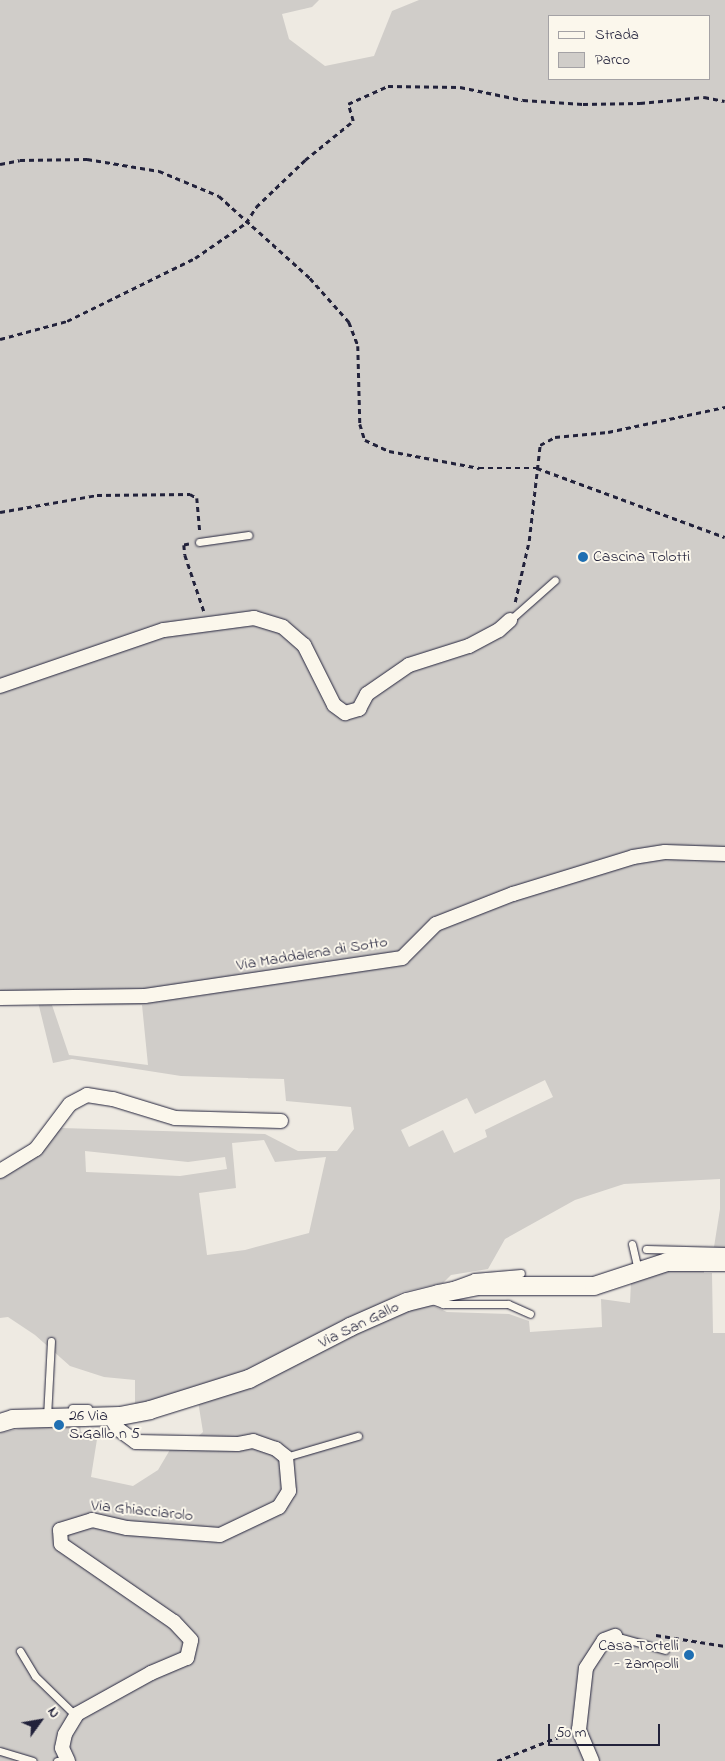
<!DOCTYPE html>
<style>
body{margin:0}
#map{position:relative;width:725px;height:1761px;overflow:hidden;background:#eeeae2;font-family:"Indie Flower",sans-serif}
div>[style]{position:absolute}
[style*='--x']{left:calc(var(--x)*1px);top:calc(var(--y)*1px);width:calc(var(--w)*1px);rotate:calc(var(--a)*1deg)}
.green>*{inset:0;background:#d0cdc9}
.path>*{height:2.5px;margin-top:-1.25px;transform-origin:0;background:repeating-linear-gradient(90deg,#22223b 0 5px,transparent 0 9px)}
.roads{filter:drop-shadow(0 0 1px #22223b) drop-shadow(0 0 1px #22223b)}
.service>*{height:7px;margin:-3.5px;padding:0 3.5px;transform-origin:3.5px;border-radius:3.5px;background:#fbf7ec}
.minor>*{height:14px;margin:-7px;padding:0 7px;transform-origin:7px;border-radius:7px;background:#fbf7ec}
.tertiary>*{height:18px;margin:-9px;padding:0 9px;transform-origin:9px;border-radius:9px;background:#fbf7ec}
.dots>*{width:14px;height:14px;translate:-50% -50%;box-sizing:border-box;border:2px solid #fbf7ec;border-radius:50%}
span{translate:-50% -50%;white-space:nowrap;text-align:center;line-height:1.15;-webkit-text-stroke:4px #fbf7ec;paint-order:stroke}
.poi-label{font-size:16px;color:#22223b}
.left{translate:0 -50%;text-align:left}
.right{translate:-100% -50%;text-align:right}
.street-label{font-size:16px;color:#22223b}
.legend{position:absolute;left:548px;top:15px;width:162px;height:65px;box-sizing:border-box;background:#fbf7ec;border:1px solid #a4a2a5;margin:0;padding:6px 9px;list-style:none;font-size:15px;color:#22223b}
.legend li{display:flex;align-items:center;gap:10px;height:25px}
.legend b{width:25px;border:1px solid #a4a2a5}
.north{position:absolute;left:15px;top:1696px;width:50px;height:50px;-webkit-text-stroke:4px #fbf7ec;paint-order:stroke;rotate:58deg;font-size:14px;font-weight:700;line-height:20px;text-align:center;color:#22223b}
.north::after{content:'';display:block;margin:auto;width:18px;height:22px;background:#22223b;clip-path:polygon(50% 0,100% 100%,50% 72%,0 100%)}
.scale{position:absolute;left:548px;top:1724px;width:112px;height:22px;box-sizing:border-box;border:2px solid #22223b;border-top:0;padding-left:6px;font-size:15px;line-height:18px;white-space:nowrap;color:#22223b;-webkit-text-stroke:4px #fbf7ec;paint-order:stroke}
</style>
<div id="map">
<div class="green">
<div style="clip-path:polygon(evenodd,0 0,319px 0,312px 7px,282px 14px,289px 39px,325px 66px,374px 56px,392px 11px,419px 0,725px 0,725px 1248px,714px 1247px,720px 1209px,720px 1179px,624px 1184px,575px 1200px,505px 1239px,488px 1269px,451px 1275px,443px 1283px,402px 1292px,260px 1372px,135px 1409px,135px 1380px,104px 1377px,70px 1366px,35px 1335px,8px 1317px,0 1318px,0 1176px,32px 1158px,61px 1128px,265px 1134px,298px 1151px,337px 1151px,354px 1129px,351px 1107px,286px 1101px,284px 1079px,181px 1076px,72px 1059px,53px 1063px,38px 1002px,149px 1001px,199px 996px,399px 958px,143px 990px,0 993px,0 0,549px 16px,709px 16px,709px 79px,549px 79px,549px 16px,0 0,52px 1005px,142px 1005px,148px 1065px,69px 1055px,52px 1005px,0 0,545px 1080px,553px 1097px,485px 1130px,487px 1137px,454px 1153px,443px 1130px,409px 1147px,401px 1130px,467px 1098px,475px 1114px,545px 1080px,0 0,264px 1140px,275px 1162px,326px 1157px,309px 1233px,245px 1250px,207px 1255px,199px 1193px,236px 1188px,232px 1143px,264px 1140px,0 0,85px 1151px,188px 1162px,225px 1157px,227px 1169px,180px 1176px,86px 1172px,85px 1151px)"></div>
<div style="clip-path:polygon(704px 1266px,704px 1273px,712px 1273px,713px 1333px,725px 1333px,725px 1761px,0 1761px,0 1433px,41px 1424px,80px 1424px,81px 1432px,98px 1433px,91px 1477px,133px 1486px,158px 1470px,171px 1448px,191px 1443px,203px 1432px,198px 1401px,424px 1302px,447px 1312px,509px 1314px,529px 1321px,530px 1332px,602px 1327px,601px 1299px,630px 1303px,631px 1282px,665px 1269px)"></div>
</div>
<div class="path">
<div style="--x:0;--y:164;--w:20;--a:-11"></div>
<div style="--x:20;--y:160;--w:67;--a:-0.9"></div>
<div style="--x:87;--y:159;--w:73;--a:9.5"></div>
<div style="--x:159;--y:171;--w:65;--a:22.6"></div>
<div style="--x:219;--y:196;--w:122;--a:42"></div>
<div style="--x:310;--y:278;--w:59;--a:48.4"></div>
<div style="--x:349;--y:322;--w:26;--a:69"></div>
<div style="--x:358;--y:346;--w:78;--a:88.5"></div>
<div style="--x:360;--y:424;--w:17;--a:73"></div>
<div style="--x:365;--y:440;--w:26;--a:25"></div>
<div style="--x:389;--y:451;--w:92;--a:10.7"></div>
<div style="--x:479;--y:468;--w:58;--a:0"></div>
<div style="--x:537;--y:468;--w:200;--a:20.2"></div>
<div style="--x:0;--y:339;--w:69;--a:-15"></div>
<div style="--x:67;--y:321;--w:143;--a:-26.2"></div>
<div style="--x:195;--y:258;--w:62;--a:-34.5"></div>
<div style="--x:246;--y:223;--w:19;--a:-58"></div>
<div style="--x:256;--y:207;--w:68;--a:-43.8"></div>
<div style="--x:305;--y:160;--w:62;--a:-39.1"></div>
<div style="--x:353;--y:121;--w:18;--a:-106"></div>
<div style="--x:348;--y:104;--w:44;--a:-24.2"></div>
<div style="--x:388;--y:86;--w:72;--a:0.8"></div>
<div style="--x:460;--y:87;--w:64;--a:11.7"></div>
<div style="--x:523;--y:100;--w:60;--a:3.8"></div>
<div style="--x:583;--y:104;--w:57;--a:-1"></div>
<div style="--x:640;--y:103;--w:64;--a:-5.4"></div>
<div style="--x:704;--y:97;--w:21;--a:11"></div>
<div style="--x:0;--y:512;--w:98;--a:-9.9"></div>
<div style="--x:97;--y:495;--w:93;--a:-0.6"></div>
<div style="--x:190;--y:494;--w:8;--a:30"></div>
<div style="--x:197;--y:498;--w:34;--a:85"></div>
<div style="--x:189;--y:544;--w:5;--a:169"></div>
<div style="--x:184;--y:545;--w:10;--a:84"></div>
<div style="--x:185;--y:555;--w:59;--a:71.3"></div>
<div style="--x:515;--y:602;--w:63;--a:-77.1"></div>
<div style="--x:529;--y:541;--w:97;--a:-83.5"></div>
<div style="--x:540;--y:445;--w:17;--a:-28"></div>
<div style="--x:555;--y:437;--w:53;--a:-5.4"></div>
<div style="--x:608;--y:432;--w:120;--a:-12.1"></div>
<div style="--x:656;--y:1635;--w:70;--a:9.1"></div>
<div style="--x:497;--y:1761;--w:74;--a:-21.4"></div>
</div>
<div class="roads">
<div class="service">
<div style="--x:199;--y:542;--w:50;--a:-8"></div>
<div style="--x:510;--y:620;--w:60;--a:-41.6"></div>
<div style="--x:632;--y:1244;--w:27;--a:77"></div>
<div style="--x:646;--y:1249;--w:79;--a:1.5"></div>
<div style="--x:447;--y:1287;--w:29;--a:-20"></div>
<div style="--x:474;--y:1277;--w:47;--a:-4.9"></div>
<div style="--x:432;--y:1300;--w:12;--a:20"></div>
<div style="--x:443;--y:1304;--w:65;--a:0"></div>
<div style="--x:508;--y:1304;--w:24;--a:24"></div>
<div style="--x:72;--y:1408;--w:16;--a:0"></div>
<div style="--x:47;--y:1417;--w:76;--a:-87"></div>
<div style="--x:286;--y:1457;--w:75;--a:-16.3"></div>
<div style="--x:615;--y:1636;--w:52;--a:15.6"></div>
<div style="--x:20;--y:1651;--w:29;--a:59"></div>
<div style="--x:35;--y:1676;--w:57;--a:44.3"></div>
<div style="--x:0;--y:1751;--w:34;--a:17"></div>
<div style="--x:57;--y:1761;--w:10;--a:-6"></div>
</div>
<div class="minor">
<div style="--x:0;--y:686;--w:173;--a:-18.9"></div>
<div style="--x:164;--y:630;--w:91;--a:-7.6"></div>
<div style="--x:254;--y:618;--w:30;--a:17"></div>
<div style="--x:283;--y:627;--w:28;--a:41"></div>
<div style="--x:304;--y:645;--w:67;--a:63.4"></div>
<div style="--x:334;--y:705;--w:14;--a:36"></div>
<div style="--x:345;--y:713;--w:15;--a:-16"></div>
<div style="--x:359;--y:709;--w:17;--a:-62"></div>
<div style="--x:367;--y:694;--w:51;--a:-34.6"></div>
<div style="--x:409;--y:665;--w:63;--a:-17.6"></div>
<div style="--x:469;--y:646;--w:34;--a:-28"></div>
<div style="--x:499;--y:630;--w:15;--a:-42"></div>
<div style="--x:0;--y:998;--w:145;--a:-0.8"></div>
<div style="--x:145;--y:996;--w:260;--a:-8.4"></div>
<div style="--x:402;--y:958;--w:48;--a:-45"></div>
<div style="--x:436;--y:924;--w:83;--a:-21.3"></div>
<div style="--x:513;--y:894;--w:126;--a:-17.1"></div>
<div style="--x:633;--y:857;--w:32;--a:-9"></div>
<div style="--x:665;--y:852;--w:60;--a:1.9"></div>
<div style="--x:0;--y:1171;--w:42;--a:-31.4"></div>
<div style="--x:36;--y:1149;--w:56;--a:-52.9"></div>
<div style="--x:70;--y:1104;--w:19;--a:-28"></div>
<div style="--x:87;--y:1095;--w:26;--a:9"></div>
<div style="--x:113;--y:1099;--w:65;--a:17"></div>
<div style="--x:175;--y:1118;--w:106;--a:1.6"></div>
<div style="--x:68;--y:1761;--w:14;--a:-115"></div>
<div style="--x:62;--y:1748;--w:14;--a:-78"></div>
<div style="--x:65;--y:1734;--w:23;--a:-59"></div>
<div style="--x:77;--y:1714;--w:85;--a:-29"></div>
<div style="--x:151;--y:1673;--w:39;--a:-23"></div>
<div style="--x:187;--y:1658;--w:18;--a:-77"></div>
<div style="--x:191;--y:1640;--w:25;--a:-133"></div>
<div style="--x:174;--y:1622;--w:137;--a:-145.4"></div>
<div style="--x:61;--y:1544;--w:14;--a:-94"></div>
<div style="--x:60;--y:1530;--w:34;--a:-17"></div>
<div style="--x:92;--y:1520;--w:36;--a:13"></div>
<div style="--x:127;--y:1528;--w:93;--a:4.3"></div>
<div style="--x:220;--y:1535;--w:65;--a:-25.4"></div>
<div style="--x:279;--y:1507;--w:19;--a:-58"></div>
<div style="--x:289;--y:1491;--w:34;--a:-95"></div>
<div style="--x:286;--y:1457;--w:13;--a:-141"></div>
<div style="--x:276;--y:1449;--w:24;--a:-161"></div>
<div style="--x:253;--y:1441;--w:16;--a:169"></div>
<div style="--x:237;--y:1444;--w:101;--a:-178.9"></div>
<div style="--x:136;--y:1442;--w:22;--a:-144"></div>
<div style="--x:118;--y:1429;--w:15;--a:-122"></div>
<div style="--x:592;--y:1761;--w:34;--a:-113"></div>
<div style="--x:579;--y:1730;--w:62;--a:-83.6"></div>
<div style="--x:586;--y:1668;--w:33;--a:-57"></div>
<div style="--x:604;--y:1640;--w:12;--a:-20"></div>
</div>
<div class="tertiary">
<div style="--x:0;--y:1423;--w:14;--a:-17"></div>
<div style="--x:13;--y:1419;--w:107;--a:-1.6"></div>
<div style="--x:120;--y:1416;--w:31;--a:-11"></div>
<div style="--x:150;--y:1410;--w:104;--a:-17.4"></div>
<div style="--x:249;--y:1379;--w:114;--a:-27.2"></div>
<div style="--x:350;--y:1327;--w:62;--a:-23.7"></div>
<div style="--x:407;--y:1302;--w:32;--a:-14"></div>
<div style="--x:438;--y:1294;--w:41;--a:-11.3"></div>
<div style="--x:478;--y:1286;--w:116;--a:0"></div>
<div style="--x:594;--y:1286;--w:77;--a:-18.2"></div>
<div style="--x:667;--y:1262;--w:58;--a:0"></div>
</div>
</div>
<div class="dots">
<div style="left:583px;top:557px;background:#1f6fb2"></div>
<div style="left:59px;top:1425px;background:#1f6fb2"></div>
<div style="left:689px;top:1655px;background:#1f6fb2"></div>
</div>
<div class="poi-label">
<span class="left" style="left:593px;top:557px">Cascina Tolotti</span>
<span class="left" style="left:69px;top:1425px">26 Via<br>S.Gallo n 5</span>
<span class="right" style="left:679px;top:1655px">Casa Tortelli<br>- Zampolli</span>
</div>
<div class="street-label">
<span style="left:312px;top:954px;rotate:-9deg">Via Maddalena di Sotto</span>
<span style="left:359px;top:1325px;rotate:-26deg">Via San Gallo</span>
<span style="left:142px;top:1511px;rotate:6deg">Via Ghiacciarolo</span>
</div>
<ul class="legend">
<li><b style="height:6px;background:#fbf7ec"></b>Strada</li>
<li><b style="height:14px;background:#d0cdc9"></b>Parco</li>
</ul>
<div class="north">N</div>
<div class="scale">50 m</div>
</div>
